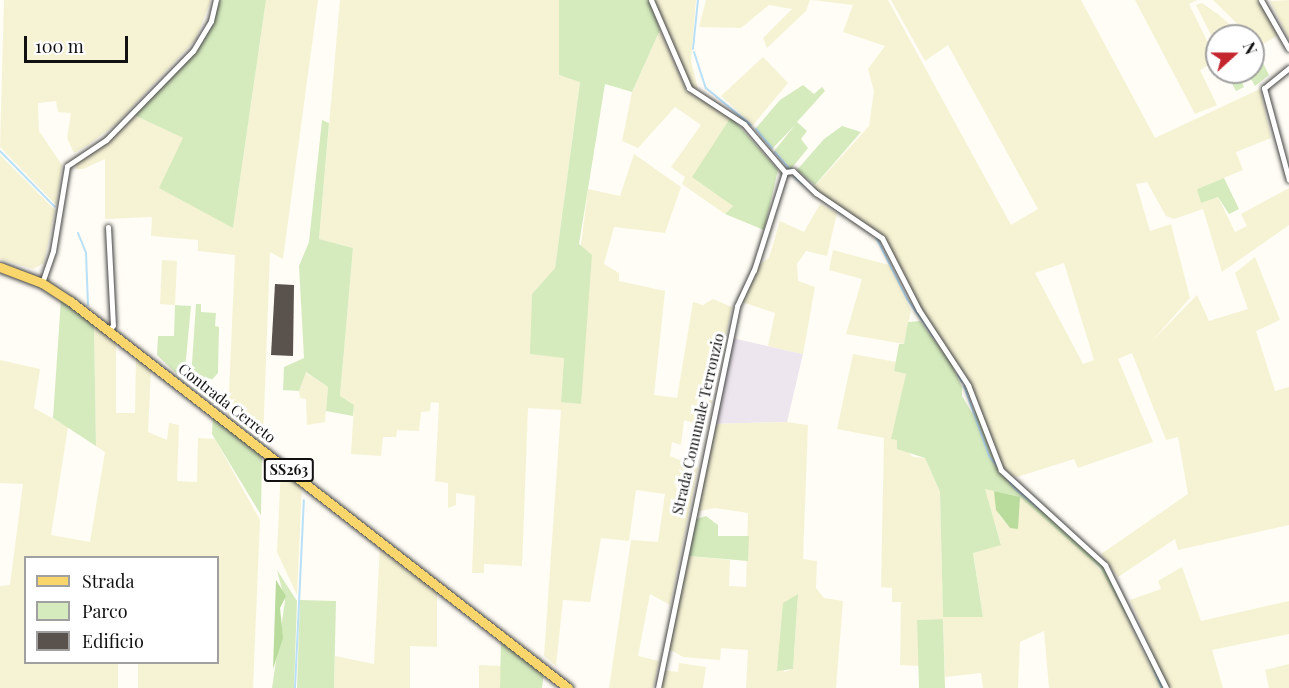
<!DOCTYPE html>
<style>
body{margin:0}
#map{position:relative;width:1289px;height:688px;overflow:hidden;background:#fffdf5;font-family:"Playfair Display",serif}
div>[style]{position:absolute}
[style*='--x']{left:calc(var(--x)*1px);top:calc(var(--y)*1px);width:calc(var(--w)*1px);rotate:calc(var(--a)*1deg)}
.industrial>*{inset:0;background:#eee6ef}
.farmland>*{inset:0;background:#f6f3d4}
.green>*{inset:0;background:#d5ebbd}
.forest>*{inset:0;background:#b9dc9c}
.stream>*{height:2px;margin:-1px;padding:0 1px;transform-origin:1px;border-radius:1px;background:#b9e0f7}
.building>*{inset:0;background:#5a524d}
.roads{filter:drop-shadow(0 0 2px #444) drop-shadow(0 0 2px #444)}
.street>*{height:5px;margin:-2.5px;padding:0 2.5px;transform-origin:2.5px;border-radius:2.5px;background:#fff}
.primary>*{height:9px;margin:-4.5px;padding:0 4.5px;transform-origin:4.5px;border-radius:4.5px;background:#f9d66b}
span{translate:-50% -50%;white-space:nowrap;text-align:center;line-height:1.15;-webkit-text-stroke:6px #fff;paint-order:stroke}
.shield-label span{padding:2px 4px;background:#fff;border:2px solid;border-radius:4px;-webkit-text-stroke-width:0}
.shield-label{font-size:14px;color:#111;font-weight:700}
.street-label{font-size:15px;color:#111}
.legend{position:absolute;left:24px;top:556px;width:195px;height:108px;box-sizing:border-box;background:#fff;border:2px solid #a0a0a0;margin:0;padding:8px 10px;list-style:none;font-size:18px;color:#111}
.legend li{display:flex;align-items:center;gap:12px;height:30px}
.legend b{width:30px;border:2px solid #a0a0a0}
.north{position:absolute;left:1205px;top:24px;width:60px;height:60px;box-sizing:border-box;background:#fff;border:2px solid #a0a0a0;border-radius:50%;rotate:69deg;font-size:16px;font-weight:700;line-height:24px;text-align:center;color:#111}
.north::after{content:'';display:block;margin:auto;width:21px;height:27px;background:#c4262e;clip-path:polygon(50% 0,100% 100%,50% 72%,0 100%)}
.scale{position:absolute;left:24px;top:36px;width:104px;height:27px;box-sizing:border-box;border:3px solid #111;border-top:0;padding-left:8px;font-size:18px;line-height:21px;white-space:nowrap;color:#111;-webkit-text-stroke:4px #fff;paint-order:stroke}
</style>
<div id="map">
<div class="industrial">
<div style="clip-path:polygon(732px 338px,803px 354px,787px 422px,712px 424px)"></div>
</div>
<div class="farmland">
<div style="clip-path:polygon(4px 0,211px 0,196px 39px,116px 124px,88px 145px,74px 153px,67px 138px,71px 113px,58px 112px,56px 101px,38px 103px,39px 131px,62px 165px,56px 205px,0 147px)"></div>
<div style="clip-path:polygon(266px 0,318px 0,283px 259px,270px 252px,263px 441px,228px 416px,235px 255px,198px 251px,198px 240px,151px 236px,152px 217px,105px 219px,105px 159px,83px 169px,76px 169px,76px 160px,134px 115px,183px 138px,233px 228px)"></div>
<div style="clip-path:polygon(340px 0,559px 0,559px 75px,580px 81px,555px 268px,532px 294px,564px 358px,561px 402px,588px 189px,620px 196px,634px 154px,681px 187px,665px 233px,614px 227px,604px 264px,619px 273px,619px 281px,665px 291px,654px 395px,677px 398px,693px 302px,703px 305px,713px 299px,732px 307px,706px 427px,684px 420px,681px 445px,672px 442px,670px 456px,698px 468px,670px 605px,650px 594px,638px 656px,659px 661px,653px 688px,609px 688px,631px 540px,658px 542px,665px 494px,636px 490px,629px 541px,601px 538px,590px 602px,563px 600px,556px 666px,544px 656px,561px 410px,528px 408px,522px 566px,484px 564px,484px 573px,472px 573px,475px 496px,456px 493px,456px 505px,448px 508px,448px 483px,435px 481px,439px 403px,431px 402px,430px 411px,421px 412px,419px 431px,397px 430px,396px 437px,383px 437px,381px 456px,351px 454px,354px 406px,340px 396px,353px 248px,319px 239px)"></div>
<div style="clip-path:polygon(653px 0,696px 0,691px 61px,698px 89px,688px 85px)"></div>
<div style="clip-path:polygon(706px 0,810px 0,806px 11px,767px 48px,763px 38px,792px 9px,769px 5px,741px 28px,699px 27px)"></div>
<div style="clip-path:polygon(evenodd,888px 0,1011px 225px,1038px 209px,948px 45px,925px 61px,891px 0,1081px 0,1155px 138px,1260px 89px,1271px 138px,1236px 152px,1243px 170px,1197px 189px,1218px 197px,1235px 232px,1247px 226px,1241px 214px,1289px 188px,1289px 225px,1222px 272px,1203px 209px,1174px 219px,1166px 216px,1147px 182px,1136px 184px,1150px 231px,1171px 224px,1190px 298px,1151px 342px,1197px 295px,1209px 321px,1248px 309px,1235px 273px,1255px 257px,1280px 320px,1256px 331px,1275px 391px,1289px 387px,1289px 525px,1178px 550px,1175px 539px,1118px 577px,1101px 554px,1188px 494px,1178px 437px,1166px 440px,1132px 353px,1118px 359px,1153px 442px,1078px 468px,1074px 459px,1017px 477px,1003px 470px,969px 383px,920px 308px,883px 237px,812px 189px,869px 126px,874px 91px,868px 69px,885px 46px,843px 32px,853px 5px,812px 0,888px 0,1064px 263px,1094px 360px,1083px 364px,1035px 273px,1064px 263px)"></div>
<div style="clip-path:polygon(1135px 0,1197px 0,1189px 4px,1213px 53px,1209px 55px,1212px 63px,1200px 70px,1217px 105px,1195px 114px)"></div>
<div style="clip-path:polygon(1213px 0,1258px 0,1280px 34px,1260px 46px)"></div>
<div style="clip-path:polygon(1289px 0,1289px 39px,1270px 1px)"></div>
<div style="clip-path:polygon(1202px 3px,1219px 15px,1243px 36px,1217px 36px,1217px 47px,1196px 5px)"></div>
<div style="clip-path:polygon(660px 30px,686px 91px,731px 117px,733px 206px,725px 214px,682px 184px,685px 177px,671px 167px,701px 125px,675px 107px,638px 148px,622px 141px,632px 92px)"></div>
<div style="clip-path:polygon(763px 57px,788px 83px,753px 125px,721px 96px)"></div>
<div style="clip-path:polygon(0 155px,55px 210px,44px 263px,33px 269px,0 259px)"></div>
<div style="clip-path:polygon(820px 204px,837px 213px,827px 256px,806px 251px,797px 264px,798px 281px,815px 287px,803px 354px,768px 346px,775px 313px,742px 302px,758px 266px,769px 258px,780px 221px,804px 232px)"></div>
<div style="clip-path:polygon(833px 250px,889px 265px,911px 310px,904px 344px,846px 334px,862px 279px,829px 270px)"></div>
<div style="clip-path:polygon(162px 260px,177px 261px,175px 305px,160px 304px)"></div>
<div style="clip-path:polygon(94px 323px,116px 340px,116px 413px,135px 413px,136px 356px,151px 368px,148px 432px,167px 440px,169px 423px,179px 425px,177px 481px,197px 482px,198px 438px,215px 439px,260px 520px,253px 688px,138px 688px,138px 663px,218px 662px,218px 558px,26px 558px,26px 662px,118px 663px,118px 688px,0 688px,0 586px,10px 585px,23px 484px,0 483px,0 360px,40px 369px,34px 408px,68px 427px,51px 535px,90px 542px,105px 452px,96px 446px)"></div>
<div style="clip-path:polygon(853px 354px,896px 362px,894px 371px,906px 374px,897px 439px,913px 457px,925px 458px,940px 492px,943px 617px,983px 617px,973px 552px,1001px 544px,984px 488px,994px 491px,999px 515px,1010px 528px,1018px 518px,1020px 497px,1076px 543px,1110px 582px,1160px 688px,1049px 688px,1044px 631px,1020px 642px,1018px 688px,983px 688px,981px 673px,945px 677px,943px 619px,917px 620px,919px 666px,900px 665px,901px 602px,892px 602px,892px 588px,881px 587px,884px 438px,837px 429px)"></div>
<div style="clip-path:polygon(305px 372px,328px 387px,325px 422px,307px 425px,306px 399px,300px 398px,299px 391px)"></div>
<div style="clip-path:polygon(evenodd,787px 422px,808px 425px,803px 559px,817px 561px,816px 588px,824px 598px,843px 601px,836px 688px,746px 688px,748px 650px,721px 648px,720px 660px,683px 657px,669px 649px,683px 560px,689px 556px,730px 560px,729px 586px,746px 587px,748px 513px,715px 508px,693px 512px,712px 424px,787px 422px,798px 595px,793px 669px,784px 672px,798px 595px)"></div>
<div style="clip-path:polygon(281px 467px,302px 484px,297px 595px,277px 552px)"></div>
<div style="clip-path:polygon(380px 543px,437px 588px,437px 647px,410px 646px,410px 688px,334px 688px,335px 656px,374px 664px)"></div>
<div style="clip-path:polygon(1182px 567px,1201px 621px,1289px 601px,1289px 634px,1212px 650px,1223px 688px,1168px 688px,1130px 600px,1161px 589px,1158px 581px)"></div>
<div style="clip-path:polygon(679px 663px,706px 667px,703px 688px,659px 688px,662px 670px,678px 672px)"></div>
<div style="clip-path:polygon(1289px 664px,1289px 688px,1269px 688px,1265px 670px)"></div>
<div style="clip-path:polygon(479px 665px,501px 666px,500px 688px,479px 688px)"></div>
</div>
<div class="green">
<div style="clip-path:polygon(218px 0,266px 0,233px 228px,159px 188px,183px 138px,134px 115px,203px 41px)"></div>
<div style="clip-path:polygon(559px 0,649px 0,660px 30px,632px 92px,605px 84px,579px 244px,592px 255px,581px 404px,561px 402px,564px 358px,530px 354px,532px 294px,555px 268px,580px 82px,559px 75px)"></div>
<div style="clip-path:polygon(1258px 53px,1269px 75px,1255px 86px,1251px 79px,1242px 82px,1244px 87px,1236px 91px,1226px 72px,1253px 72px,1253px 55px)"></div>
<div style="clip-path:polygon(803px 85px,814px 94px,822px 87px,825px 91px,797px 122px,807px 131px,801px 139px,808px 148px,791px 169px,775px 150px,795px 125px,773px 148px,756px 128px,780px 100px)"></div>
<div style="clip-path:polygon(731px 117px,778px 170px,764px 230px,725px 214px,733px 206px,692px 177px)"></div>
<div style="clip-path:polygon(322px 120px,329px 123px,319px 239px,353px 248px,340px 396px,354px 405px,353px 416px,326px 411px,328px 387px,306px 372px,299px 391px,283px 390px,284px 367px,304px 358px,299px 266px,309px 242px)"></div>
<div style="clip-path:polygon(842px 126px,861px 132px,815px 185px,797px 170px,824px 139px)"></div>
<div style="clip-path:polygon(1224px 178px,1239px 209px,1229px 214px,1218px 197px,1201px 203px,1197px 189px)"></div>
<div style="clip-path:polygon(61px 299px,94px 323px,96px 446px,53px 418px)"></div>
<div style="clip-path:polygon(196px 304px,201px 304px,201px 312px,216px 313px,215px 326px,219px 327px,218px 373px,203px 390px,191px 378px)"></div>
<div style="clip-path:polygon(175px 305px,191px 306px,184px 381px,157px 355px,158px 336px,174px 336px)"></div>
<div style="clip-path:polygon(920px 321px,950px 361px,962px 387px,962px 396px,972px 413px,978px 412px,1001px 470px,1103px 564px,1164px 688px,1160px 688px,1143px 646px,1100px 568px,1020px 497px,985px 489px,1001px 545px,973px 553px,983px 617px,943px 617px,940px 492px,925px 458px,897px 449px,897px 440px,891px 439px,906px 374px,894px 371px,899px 344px,904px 344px,908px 322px)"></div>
<div style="clip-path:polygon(213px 415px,262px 454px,261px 515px,212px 434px)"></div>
<div style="clip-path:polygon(706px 516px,718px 525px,718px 536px,749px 536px,748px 561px,689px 556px,696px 519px)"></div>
<div style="clip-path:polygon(277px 570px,297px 601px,294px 688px,272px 688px,285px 601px)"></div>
<div style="clip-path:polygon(798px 594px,793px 669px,777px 671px,783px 603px)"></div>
<div style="clip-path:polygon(300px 600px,336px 601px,334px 688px,297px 688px)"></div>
<div style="clip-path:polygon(943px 619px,945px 688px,919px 688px,917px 620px)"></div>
<div style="clip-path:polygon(501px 640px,544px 672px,542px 688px,500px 688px)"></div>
</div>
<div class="forest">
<div style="clip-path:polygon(994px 491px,1020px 497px,1018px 529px,1010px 528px,996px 510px)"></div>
<div style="clip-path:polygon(276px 580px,286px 596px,280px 608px,283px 638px,273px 669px)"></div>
</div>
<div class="stream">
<div style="--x:693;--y:49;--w:49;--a:-84.2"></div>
<div style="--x:694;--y:52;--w:38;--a:72"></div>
<div style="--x:706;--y:88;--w:58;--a:39.4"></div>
<div style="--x:756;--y:129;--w:25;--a:50"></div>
<div style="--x:0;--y:151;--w:78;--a:45.5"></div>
<div style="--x:775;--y:152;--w:23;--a:49"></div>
<div style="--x:794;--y:177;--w:63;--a:37.2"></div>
<div style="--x:78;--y:233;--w:22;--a:68"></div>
<div style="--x:86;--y:253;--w:52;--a:87.8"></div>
<div style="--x:877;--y:239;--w:67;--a:63.4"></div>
<div style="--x:907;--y:299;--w:47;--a:54.6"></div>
<div style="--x:958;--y:375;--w:8;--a:60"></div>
<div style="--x:964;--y:386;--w:74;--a:70.3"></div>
<div style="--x:989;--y:456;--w:45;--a:51.3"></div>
<div style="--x:1019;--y:492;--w:28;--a:39"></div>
<div style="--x:1155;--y:671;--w:18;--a:68"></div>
<div style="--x:295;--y:688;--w:188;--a:-87.3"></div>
</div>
<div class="building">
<div style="clip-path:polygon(275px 284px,294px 285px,293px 356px,271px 355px)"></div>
</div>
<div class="roads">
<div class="street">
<div style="--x:651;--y:0;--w:96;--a:66.6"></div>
<div style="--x:689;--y:88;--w:66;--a:33.2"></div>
<div style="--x:744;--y:124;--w:63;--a:49.5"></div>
<div style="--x:785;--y:172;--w:8;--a:-7"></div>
<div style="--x:793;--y:171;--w:32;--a:44"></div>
<div style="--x:816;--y:193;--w:80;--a:34.3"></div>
<div style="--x:882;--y:238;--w:81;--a:62.8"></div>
<div style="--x:919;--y:310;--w:90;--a:56.8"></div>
<div style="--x:968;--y:385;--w:91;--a:68.8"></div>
<div style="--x:1001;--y:470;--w:141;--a:42.4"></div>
<div style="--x:1105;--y:565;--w:137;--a:63.6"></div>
<div style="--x:1261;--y:0;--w:56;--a:60.3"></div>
<div style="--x:1289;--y:68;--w:32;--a:141"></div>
<div style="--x:1264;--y:88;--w:95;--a:74.8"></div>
<div style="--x:108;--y:227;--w:98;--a:87.1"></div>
<div style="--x:113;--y:325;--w:7;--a:124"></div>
<div style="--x:42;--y:283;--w:34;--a:-71"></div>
<div style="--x:53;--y:251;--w:86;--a:-80.6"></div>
<div style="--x:67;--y:166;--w:47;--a:-33.7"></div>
<div style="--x:106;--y:140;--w:124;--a:-45.7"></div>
<div style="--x:193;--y:51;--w:35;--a:-59"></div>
<div style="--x:211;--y:21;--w:22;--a:-77"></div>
<div style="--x:658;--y:688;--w:390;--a:-78.3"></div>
<div style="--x:737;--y:306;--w:40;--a:-65"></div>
<div style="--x:754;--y:270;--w:103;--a:-72.4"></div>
</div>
<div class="primary">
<div style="--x:0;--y:267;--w:45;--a:20.9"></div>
<div style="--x:42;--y:283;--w:33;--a:33"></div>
<div style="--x:70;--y:301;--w:631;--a:37.85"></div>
</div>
</div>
<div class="shield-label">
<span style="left:289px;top:470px">SS263</span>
</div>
<div class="street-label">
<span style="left:227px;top:403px;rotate:38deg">Contrada Cerreto</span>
<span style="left:698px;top:424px;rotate:-77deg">Strada Comunale Terronzio</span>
</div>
<ul class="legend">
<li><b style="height:8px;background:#f9d66b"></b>Strada</li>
<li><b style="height:16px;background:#d5ebbd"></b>Parco</li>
<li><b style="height:16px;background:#5a524d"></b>Edificio</li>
</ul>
<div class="north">N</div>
<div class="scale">100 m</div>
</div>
